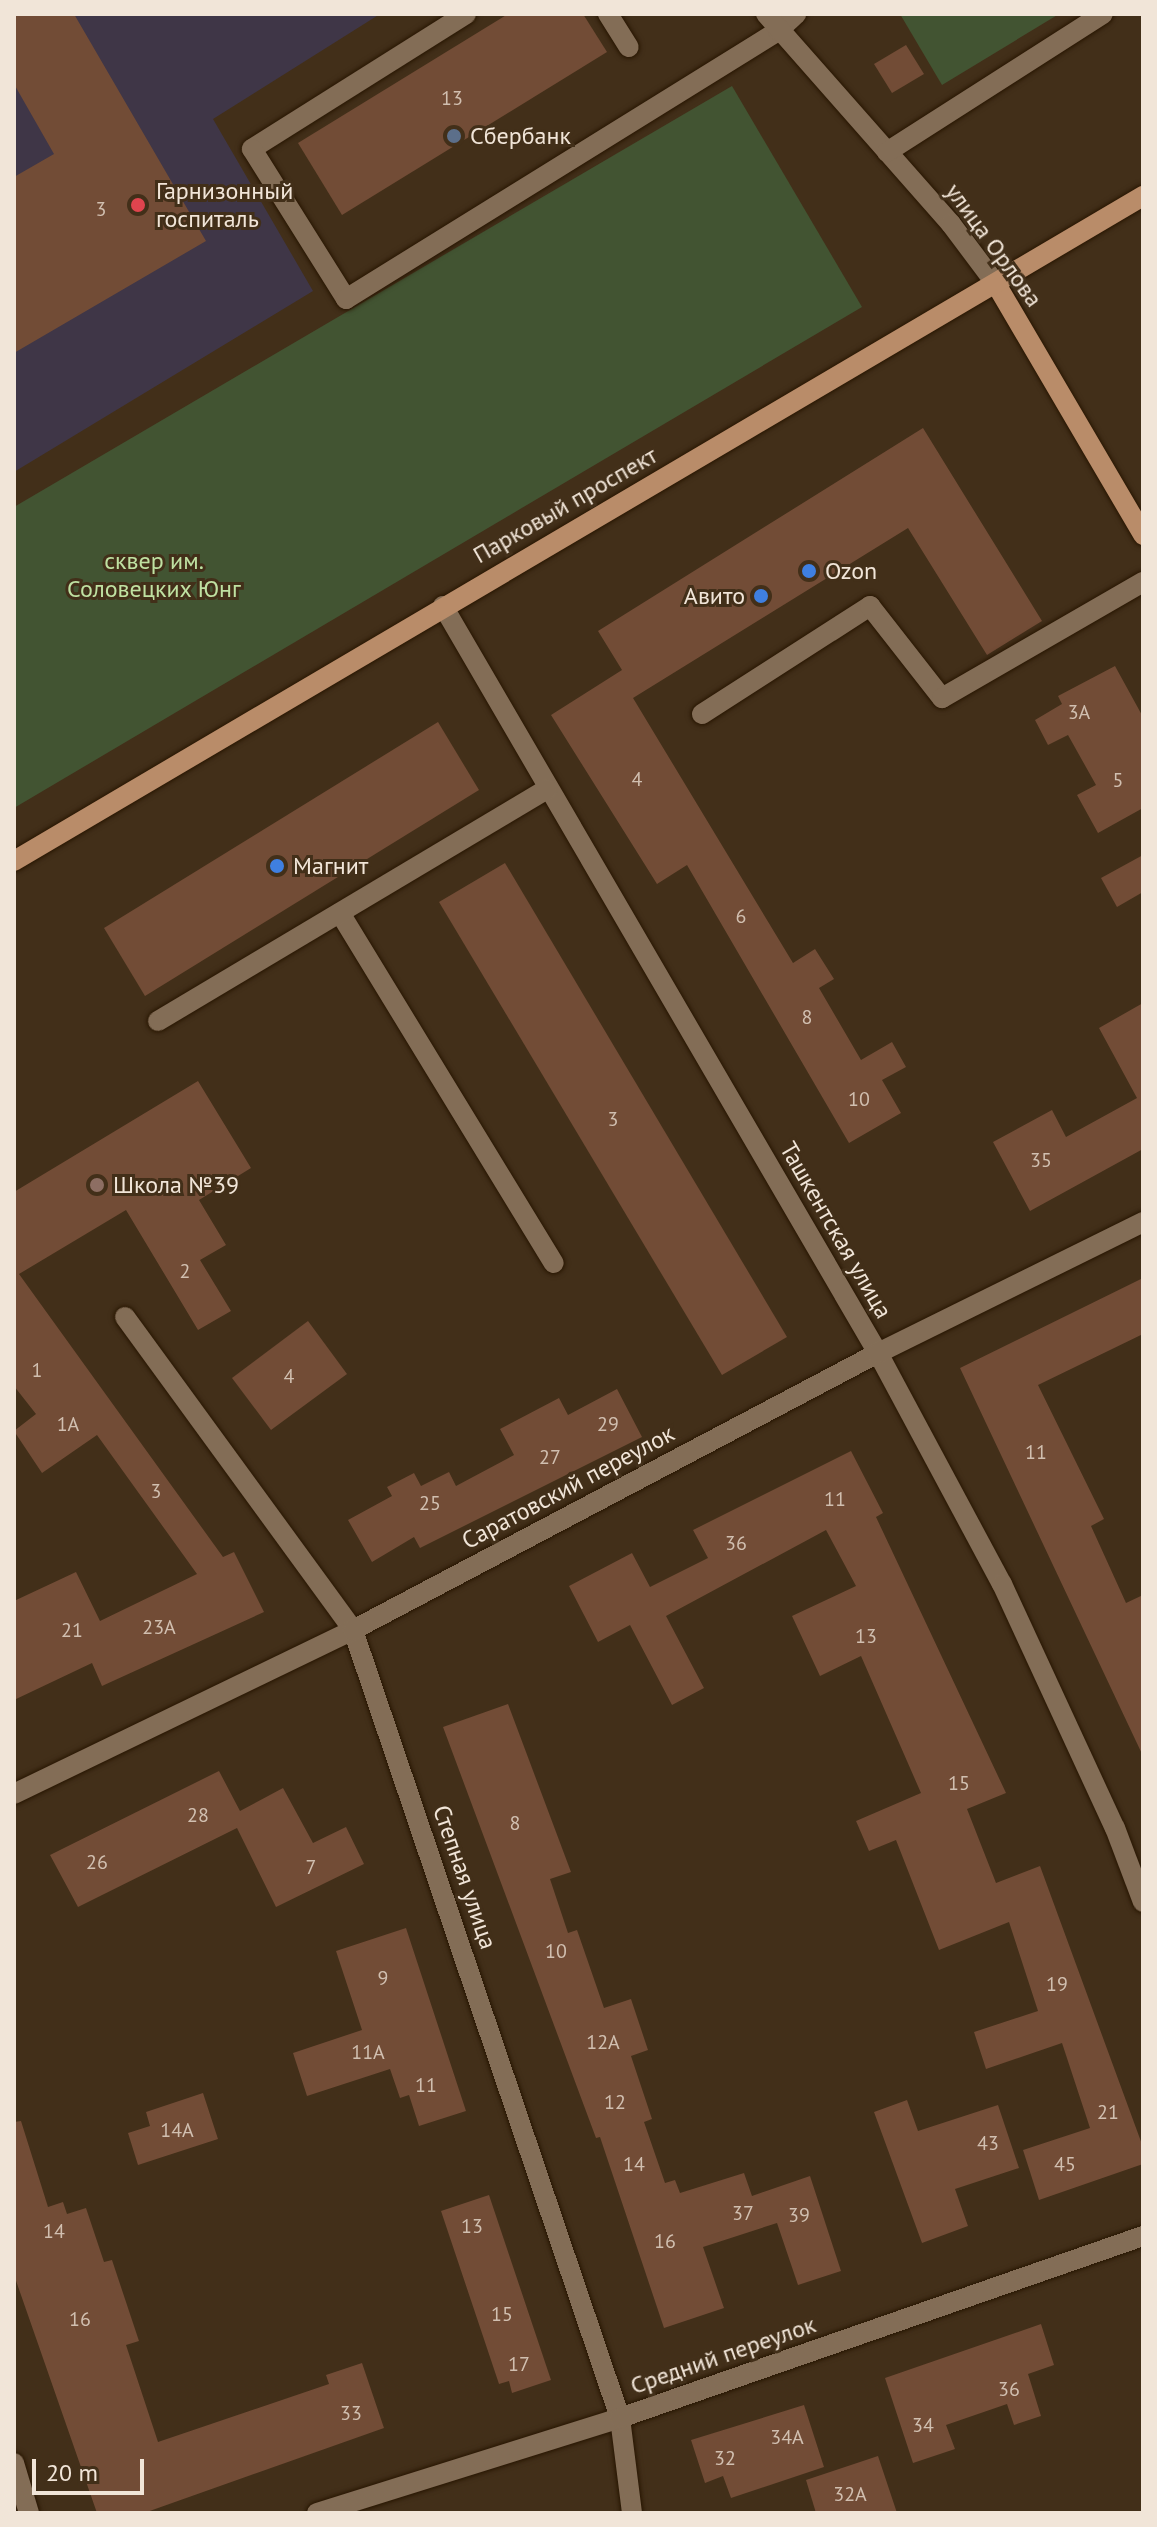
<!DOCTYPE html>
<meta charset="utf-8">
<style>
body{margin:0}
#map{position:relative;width:1157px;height:2527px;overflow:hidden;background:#422f19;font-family:"PT Sans",sans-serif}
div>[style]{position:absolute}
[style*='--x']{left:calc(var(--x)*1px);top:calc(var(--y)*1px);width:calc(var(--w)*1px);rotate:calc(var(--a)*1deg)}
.medical>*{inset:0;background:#3f3647}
.green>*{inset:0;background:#425432}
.building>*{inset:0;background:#724c36}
.roads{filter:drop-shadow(0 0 2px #281602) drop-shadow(0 0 2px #281602)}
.minor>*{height:20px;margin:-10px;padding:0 10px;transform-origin:10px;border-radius:10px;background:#836d56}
.major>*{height:20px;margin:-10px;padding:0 10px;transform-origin:10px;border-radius:10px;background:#b98c69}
.dots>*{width:22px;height:22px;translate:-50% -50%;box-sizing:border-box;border:4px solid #422f19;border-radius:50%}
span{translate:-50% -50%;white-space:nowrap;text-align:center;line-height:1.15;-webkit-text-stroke:6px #422f19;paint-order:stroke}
.number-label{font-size:20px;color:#d1bfb0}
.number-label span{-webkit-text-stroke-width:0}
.poi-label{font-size:24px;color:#f1e5d8}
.left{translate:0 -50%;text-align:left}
.right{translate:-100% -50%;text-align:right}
.street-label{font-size:24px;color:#f1e5d8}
.park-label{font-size:24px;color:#bfe1a2}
.frame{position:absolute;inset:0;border:16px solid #f1e5d8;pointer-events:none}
.scale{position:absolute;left:32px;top:2459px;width:112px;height:36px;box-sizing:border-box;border:4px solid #f1e5d8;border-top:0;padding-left:10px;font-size:24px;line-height:28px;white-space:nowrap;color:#f1e5d8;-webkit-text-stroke:6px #422f19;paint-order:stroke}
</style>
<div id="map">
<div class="medical">
<div style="clip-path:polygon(14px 14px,380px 14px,213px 119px,313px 291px,14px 472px)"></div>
</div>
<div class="green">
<div style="clip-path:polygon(900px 14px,1059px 14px,942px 85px)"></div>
<div style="clip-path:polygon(732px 86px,862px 307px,14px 808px,14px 507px)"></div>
</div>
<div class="building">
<div style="clip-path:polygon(14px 14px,74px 14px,206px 241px,14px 353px,14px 177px,54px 154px,14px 84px)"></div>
<div style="clip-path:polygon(508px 14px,583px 14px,607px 52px,342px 215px,298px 143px)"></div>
<div style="clip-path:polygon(906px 45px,924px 74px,892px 93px,874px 64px)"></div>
<div style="clip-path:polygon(923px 428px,1042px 621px,987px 655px,908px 528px,633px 698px,793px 963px,815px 949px,834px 979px,819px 988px,861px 1060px,892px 1042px,906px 1067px,882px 1080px,901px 1113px,849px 1143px,687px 865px,657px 884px,551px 715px,622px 670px,598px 631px)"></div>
<div style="clip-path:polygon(1115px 666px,1143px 717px,1143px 808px,1098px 833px,1077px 795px,1096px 785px,1068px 735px,1048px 745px,1035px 720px,1062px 704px,1058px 696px)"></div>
<div style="clip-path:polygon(438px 722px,479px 790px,145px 996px,104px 928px)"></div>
<div style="clip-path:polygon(1143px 855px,1143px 892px,1117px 907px,1101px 878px)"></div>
<div style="clip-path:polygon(505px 863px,787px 1337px,722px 1375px,439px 902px)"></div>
<div style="clip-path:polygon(1143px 1003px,1143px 1149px,1030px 1211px,993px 1142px,1052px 1110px,1066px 1137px,1137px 1098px,1099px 1028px)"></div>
<div style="clip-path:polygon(198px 1081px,251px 1168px,199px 1200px,226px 1245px,200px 1260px,231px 1311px,198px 1330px,126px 1210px,19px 1274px,223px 1557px,234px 1552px,264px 1612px,102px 1686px,92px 1663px,14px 1700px,14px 1601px,76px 1572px,100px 1621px,197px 1574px,97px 1435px,42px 1473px,14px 1431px,36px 1414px,14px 1386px,14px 1192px)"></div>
<div style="clip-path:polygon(1143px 1278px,1143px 1334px,1038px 1385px,1104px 1519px,1091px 1526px,1126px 1603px,1143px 1595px,1143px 1756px,960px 1368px)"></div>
<div style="clip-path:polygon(308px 1321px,347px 1374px,271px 1430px,232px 1378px)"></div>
<div style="clip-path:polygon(617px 1389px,642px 1437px,420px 1548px,414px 1537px,372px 1562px,348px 1520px,392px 1496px,387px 1487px,414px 1473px,421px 1486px,449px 1472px,456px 1486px,514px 1455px,500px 1429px,559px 1398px,568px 1415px)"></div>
<div style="clip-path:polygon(851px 1451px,883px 1513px,876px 1517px,1006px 1793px,967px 1809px,996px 1883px,1040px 1866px,1143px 2147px,1143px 2164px,1039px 2200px,1023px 2150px,1090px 2128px,1062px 2043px,986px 2069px,974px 2032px,1038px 2011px,1009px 1922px,939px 1950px,896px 1840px,869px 1851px,856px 1821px,921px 1793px,861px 1656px,820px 1676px,792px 1616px,856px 1586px,826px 1530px,666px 1616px,704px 1688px,672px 1705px,630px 1625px,598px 1642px,569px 1586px,632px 1553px,650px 1587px,708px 1558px,693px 1530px)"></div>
<div style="clip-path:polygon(508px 1704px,571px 1872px,550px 1879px,568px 1933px,577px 1930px,604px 2008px,631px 1999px,648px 2050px,631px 2056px,652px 2119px,644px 2122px,665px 2183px,675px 2180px,680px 2193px,744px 2173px,752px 2196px,810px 2176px,841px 2271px,798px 2285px,777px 2223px,703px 2247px,724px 2308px,664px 2328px,600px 2137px,596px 2138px,443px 1727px)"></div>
<div style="clip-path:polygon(219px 1771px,240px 1811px,283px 1788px,313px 1843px,346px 1827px,364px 1864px,276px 1907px,237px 1828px,78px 1907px,50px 1855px)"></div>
<div style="clip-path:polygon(406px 1928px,466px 2111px,419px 2126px,409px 2095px,400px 2098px,390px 2069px,307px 2096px,293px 2053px,362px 2030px,336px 1951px)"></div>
<div style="clip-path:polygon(203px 2093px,218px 2139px,138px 2165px,128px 2133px,150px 2126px,146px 2112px)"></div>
<div style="clip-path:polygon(907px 2100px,918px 2131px,998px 2105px,1019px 2168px,955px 2189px,968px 2226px,922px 2243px,874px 2112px)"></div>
<div style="clip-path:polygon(21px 2121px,48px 2207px,63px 2202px,67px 2214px,86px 2208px,104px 2262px,112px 2260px,139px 2341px,126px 2345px,158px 2442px,329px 2384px,326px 2375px,362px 2363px,384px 2428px,144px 2513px,97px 2513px,14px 2275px,14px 2122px)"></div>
<div style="clip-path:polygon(489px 2195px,551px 2380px,512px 2393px,509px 2381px,499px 2384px,441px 2211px)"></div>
<div style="clip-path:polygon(1041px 2324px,1054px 2365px,1028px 2374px,1041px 2416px,1014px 2425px,1007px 2404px,946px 2425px,955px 2449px,913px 2463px,885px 2378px)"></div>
<div style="clip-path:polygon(804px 2405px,824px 2467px,731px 2498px,723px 2476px,705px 2483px,691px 2440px)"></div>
<div style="clip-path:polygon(878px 2456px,897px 2513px,816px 2513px,806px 2480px)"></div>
</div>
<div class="roads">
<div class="minor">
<div style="--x:466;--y:14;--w:253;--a:147.8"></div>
<div style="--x:252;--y:149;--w:177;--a:57.9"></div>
<div style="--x:346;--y:299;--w:508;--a:-31.81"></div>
<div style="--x:778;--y:31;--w:25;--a:-43"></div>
<div style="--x:608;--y:14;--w:39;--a:58"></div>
<div style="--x:766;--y:14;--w:280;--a:48.6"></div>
<div style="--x:951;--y:224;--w:75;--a:53.1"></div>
<div style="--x:887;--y:152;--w:256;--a:-32.6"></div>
<div style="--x:443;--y:606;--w:864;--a:59.79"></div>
<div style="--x:878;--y:1353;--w:262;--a:61.8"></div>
<div style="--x:1002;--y:1584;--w:269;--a:65.2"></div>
<div style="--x:1115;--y:1828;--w:79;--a:69.3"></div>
<div style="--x:702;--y:714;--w:200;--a:-32.7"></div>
<div style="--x:870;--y:606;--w:117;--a:52"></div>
<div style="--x:942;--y:698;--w:232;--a:-30"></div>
<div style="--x:340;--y:913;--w:410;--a:58.6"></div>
<div style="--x:158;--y:1021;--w:453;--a:-30.8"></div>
<div style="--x:125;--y:1317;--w:387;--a:53.9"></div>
<div style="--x:353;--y:1630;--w:832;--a:71.28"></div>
<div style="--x:620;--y:2418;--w:96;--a:82.8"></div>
<div style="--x:14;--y:1794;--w:377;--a:-25.8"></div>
<div style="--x:353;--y:1630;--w:594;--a:-27.82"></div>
<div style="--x:878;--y:1353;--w:296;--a:-26.3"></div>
<div style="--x:14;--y:2463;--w:52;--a:73.3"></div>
<div style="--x:317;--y:2513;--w:318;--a:-17.4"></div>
<div style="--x:620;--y:2418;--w:554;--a:-19.19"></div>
</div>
<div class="major">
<div style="--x:996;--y:284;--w:291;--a:59.6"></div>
<div style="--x:14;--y:861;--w:1310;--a:-30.5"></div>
</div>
</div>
<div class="dots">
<div style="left:454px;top:136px;background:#5c6f8a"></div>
<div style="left:138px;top:205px;background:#e0444e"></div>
<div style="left:809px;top:571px;background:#3f7fe0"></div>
<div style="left:761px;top:596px;background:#3f7fe0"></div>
<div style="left:277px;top:866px;background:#3f7fe0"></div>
<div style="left:97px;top:1185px;background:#8d6e63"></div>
</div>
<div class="number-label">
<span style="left:452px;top:98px">13</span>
<span style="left:101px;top:209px">3</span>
<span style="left:1079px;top:712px">3А</span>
<span style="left:637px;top:779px">4</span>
<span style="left:1118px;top:780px">5</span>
<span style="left:741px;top:916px">6</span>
<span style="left:807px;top:1017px">8</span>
<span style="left:859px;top:1099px">10</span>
<span style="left:613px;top:1119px">3</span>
<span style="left:1041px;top:1160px">35</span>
<span style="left:185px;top:1271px">2</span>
<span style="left:37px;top:1370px">1</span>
<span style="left:289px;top:1376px">4</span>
<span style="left:68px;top:1424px">1А</span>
<span style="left:608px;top:1424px">29</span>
<span style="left:1036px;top:1452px">11</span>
<span style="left:550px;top:1457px">27</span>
<span style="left:156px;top:1491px">3</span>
<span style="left:835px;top:1499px">11</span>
<span style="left:430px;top:1503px">25</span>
<span style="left:736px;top:1543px">36</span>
<span style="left:159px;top:1627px">23А</span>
<span style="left:72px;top:1630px">21</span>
<span style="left:866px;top:1636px">13</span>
<span style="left:959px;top:1783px">15</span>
<span style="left:198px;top:1815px">28</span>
<span style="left:515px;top:1823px">8</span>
<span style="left:97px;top:1862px">26</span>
<span style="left:311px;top:1867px">7</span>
<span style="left:556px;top:1951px">10</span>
<span style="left:383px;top:1978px">9</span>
<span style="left:1057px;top:1984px">19</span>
<span style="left:603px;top:2042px">12А</span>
<span style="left:368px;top:2052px">11А</span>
<span style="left:426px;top:2085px">11</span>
<span style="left:615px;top:2102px">12</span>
<span style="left:1108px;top:2112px">21</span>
<span style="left:177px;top:2130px">14А</span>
<span style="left:988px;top:2143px">43</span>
<span style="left:634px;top:2164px">14</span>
<span style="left:1065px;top:2164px">45</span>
<span style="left:743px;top:2213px">37</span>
<span style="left:799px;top:2215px">39</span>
<span style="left:472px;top:2226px">13</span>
<span style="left:54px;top:2231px">14</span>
<span style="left:665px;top:2241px">16</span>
<span style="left:502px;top:2314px">15</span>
<span style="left:80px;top:2319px">16</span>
<span style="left:519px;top:2364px">17</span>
<span style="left:1009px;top:2389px">36</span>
<span style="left:351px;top:2413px">33</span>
<span style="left:923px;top:2425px">34</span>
<span style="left:787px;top:2437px">34А</span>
<span style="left:725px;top:2458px">32</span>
<span style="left:850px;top:2494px">32А</span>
</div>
<div class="poi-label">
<span class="left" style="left:470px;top:136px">Сбербанк</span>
<span class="left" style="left:156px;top:205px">Гарнизонный<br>госпиталь</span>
<span class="left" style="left:825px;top:571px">Ozon</span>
<span class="right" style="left:745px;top:596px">Авито</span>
<span class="left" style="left:293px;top:866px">Магнит</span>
<span class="left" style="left:113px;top:1185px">Школа №39</span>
</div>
<div class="street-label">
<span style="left:994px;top:245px;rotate:54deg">улица Орлова</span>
<span style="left:565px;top:505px;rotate:-30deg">Парковый проспект</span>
<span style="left:836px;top:1230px;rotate:60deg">Ташкентская улица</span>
<span style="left:568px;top:1487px;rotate:-28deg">Саратовский переулок</span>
<span style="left:465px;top:1877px;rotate:71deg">Степная улица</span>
<span style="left:723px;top:2355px;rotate:-19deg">Средний переулок</span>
</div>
<div class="park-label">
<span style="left:154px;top:575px">сквер им.<br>Соловецких Юнг</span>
</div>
<div class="frame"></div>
<div class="scale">20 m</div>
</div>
